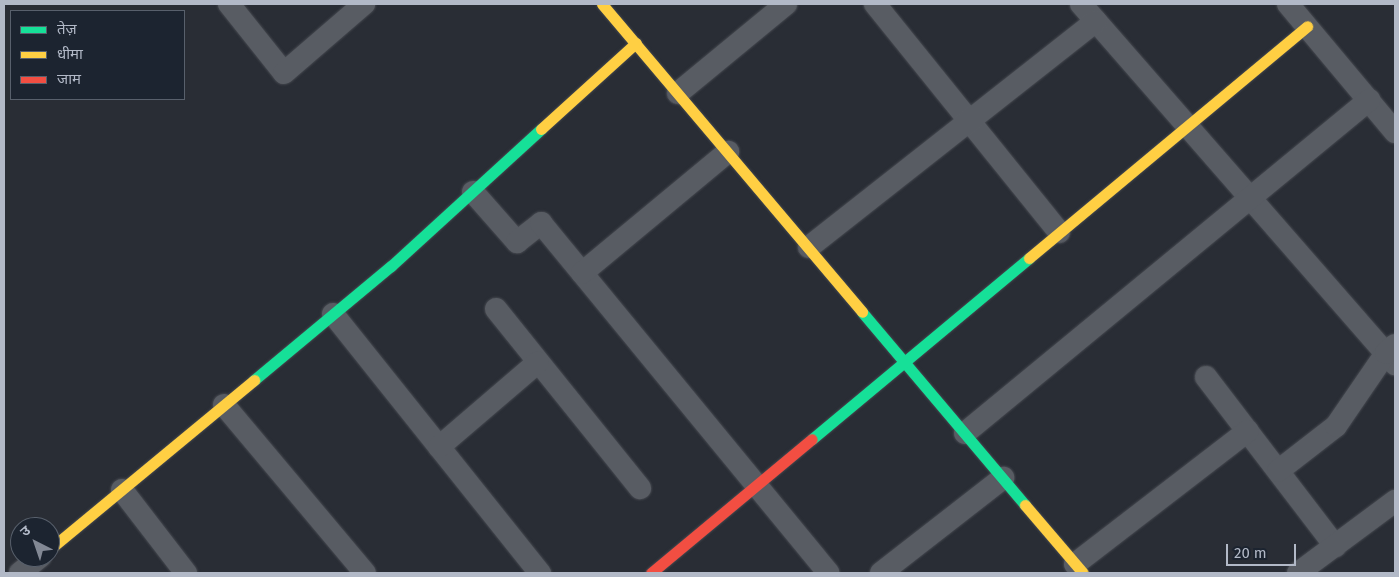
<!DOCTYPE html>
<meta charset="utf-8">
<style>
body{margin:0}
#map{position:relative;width:1399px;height:577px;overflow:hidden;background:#292d35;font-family:"Fira Sans","Noto Sans Devanagari",sans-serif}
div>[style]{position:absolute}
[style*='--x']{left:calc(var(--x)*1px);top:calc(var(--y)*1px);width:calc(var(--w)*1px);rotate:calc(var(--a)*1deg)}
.roads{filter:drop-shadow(0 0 1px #45484f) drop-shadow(0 0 1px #45484f)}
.street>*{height:22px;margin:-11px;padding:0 11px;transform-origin:11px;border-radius:11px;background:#585c63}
.fast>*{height:11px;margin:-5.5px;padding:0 5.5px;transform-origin:5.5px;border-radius:5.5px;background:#16e098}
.slow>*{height:11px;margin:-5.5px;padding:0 5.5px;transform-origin:5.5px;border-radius:5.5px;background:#ffcf43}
.jam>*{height:11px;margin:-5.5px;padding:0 5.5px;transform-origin:5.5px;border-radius:5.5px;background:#f24e42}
span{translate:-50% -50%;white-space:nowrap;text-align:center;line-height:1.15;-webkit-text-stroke:5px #1c2430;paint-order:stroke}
.frame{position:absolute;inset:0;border:5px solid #b2b9c7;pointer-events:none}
.legend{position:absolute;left:10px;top:10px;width:175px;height:90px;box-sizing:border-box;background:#1c2430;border:1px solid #58606c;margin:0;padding:6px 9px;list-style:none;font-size:15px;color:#b2b9c7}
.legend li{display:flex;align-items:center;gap:10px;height:25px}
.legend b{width:25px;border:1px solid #58606c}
.north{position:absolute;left:10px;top:517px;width:50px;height:50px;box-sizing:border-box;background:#1c2430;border:1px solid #58606c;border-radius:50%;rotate:319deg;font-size:14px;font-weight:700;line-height:20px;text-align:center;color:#b2b9c7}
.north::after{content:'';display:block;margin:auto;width:18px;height:22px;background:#828894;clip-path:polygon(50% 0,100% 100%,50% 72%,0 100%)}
.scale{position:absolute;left:1226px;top:544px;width:70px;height:22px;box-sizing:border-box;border:2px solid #b2b9c7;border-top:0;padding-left:6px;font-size:15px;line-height:18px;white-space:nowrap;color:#b2b9c7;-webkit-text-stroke:4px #1c2430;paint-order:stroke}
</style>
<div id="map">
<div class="roads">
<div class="street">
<div style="--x:229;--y:4;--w:88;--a:51.4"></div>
<div style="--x:284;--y:73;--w:106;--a:-40.8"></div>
<div style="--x:875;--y:4;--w:293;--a:51.1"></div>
<div style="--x:1081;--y:4;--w:478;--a:48.9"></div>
<div style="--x:1288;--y:4;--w:167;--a:50.1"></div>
<div style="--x:678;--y:93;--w:140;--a:-39.5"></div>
<div style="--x:473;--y:192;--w:67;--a:48.7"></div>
<div style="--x:517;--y:242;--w:31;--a:-38"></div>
<div style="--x:541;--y:223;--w:453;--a:50.6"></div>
<div style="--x:809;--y:247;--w:365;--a:-38.2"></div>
<div style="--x:582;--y:273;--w:190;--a:-39.7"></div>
<div style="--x:496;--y:309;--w:230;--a:51.2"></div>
<div style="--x:333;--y:314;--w:332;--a:51.4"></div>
<div style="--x:1206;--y:377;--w:213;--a:52.6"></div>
<div style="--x:224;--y:405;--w:219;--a:50"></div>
<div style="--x:965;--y:433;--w:524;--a:-39.5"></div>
<div style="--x:439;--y:447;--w:130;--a:-40.6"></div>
<div style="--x:1278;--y:471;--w:73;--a:-37.8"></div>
<div style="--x:1336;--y:426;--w:88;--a:-55.6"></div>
<div style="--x:1386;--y:353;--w:12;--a:-42"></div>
<div style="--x:122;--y:490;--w:105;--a:52.4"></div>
<div style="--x:1075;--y:564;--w:218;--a:-37.6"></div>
<div style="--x:20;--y:573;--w:26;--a:-39"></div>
<div style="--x:881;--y:573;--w:155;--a:-37.9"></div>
<div style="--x:1298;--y:573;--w:121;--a:-36.6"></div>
</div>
<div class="fast">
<div style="--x:862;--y:312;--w:253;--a:49.8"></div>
<div style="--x:254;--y:380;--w:178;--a:-39.8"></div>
<div style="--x:391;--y:266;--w:203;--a:-42.4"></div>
<div style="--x:812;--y:439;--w:283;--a:-39.8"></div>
</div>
<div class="slow">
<div style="--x:602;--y:4;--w:403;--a:49.8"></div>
<div style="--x:541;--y:129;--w:128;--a:-42.2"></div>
<div style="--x:1029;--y:258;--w:362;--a:-39.8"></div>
<div style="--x:1025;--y:505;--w:89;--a:49.5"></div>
<div style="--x:50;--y:549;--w:265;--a:-39.6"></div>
</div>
<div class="jam">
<div style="--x:651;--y:573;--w:209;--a:-39.8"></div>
</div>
</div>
<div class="frame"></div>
<ul class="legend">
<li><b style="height:6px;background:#16e098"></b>तेज़</li>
<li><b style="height:6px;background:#ffcf43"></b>धीमा</li>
<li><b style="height:6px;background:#f24e42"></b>जाम</li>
</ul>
<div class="north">उ</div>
<div class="scale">20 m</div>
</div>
